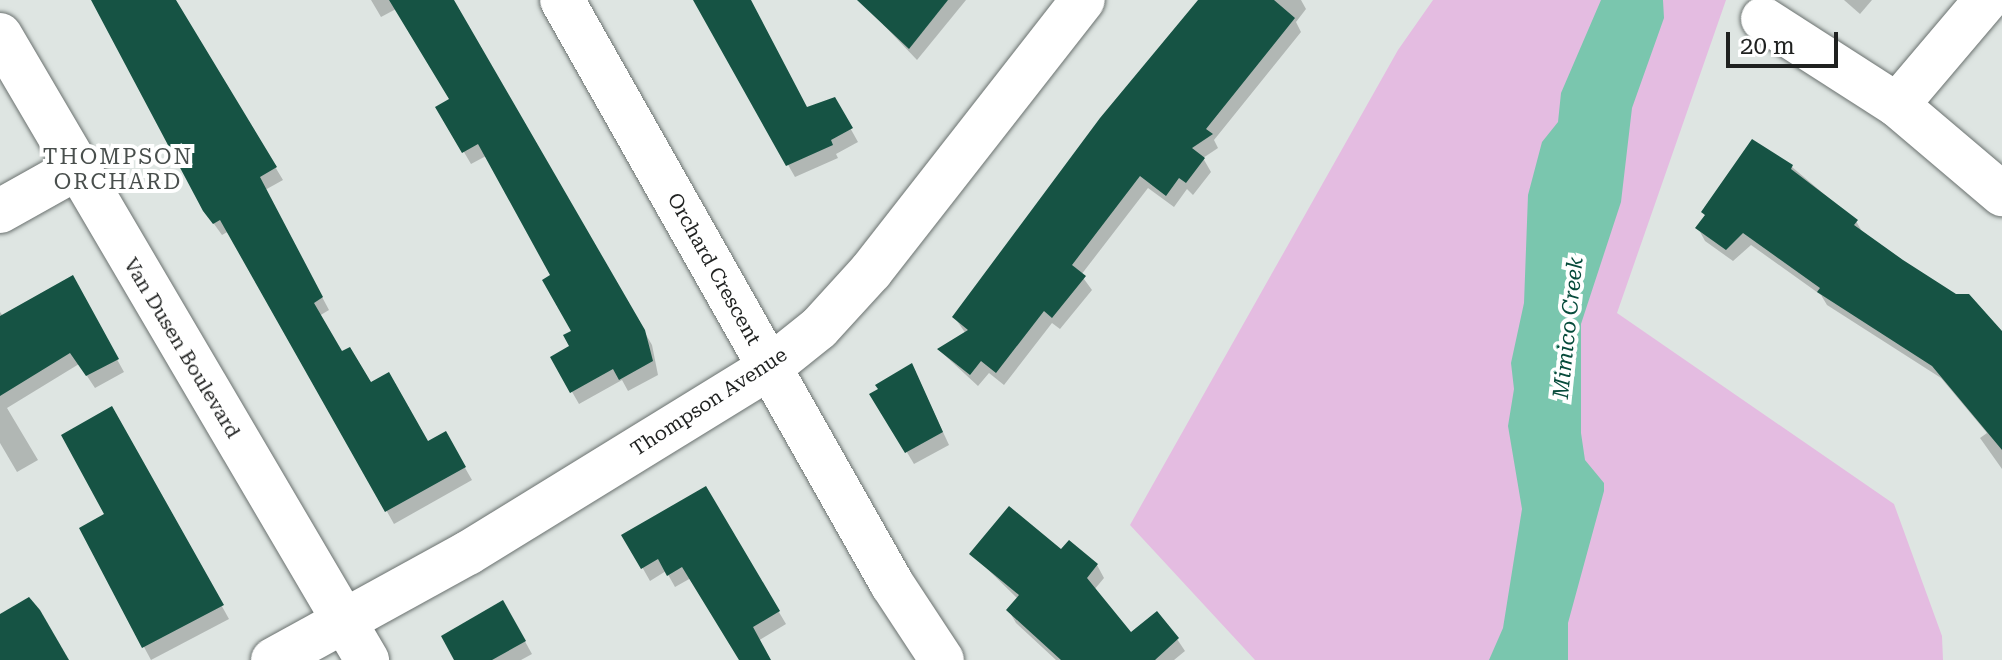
<!DOCTYPE html>
<style>
body{margin:0}
#map{position:relative;width:2002px;height:660px;overflow:hidden;background:#dee5e2;font-family:"Roboto Serif",serif}
div>[style]{position:absolute}
[style*='--x']{left:calc(var(--x)*1px);top:calc(var(--y)*1px);width:calc(var(--w)*1px);rotate:calc(var(--a)*1deg)}
.green>*{inset:0;background:#e4bce1}
.water>*{inset:0;background:#7ac6ae}
.shadow>*{inset:0;background:#0003}
.building>*{inset:0;background:#165344}
.roads{filter:drop-shadow(0 0 2px #6a716f) drop-shadow(0 0 2px #6a716f)}
.minor>*{height:44px;margin:-22px;padding:0 22px;transform-origin:22px;border-radius:22px;background:#fff}
span{translate:-50% -50%;white-space:nowrap;text-align:center;line-height:1.15;-webkit-text-stroke:8px #fff;paint-order:stroke}
.street-label{font-size:20px;color:#1f2120}
.neighbourhood-label{font-size:22px;color:#494f4d;letter-spacing:2px}
.water-label{font-size:22px;color:#074b3b;font-style:italic}
.scale{position:absolute;left:1726px;top:32px;width:112px;height:36px;box-sizing:border-box;border:4px solid #1f2120;border-top:0;padding-left:10px;font-size:24px;line-height:28px;white-space:nowrap;color:#1f2120;-webkit-text-stroke:6px #fff;paint-order:stroke}
</style>
<div id="map">
<div class="green">
<div style="clip-path:polygon(1433px 0,1726px 0,1617px 313px,1894px 504px,1942px 636px,1943px 660px,1255px 660px,1130px 525px,1398px 50px)"></div>
</div>
<div class="water">
<div style="clip-path:polygon(1601px 0,1663px 0,1664px 18px,1632px 108px,1621px 202px,1581px 324px,1581px 433px,1585px 460px,1604px 483px,1604px 491px,1568px 623px,1568px 660px,1489px 660px,1503px 628px,1522px 509px,1508px 426px,1514px 389px,1511px 363px,1524px 303px,1528px 195px,1542px 142px,1558px 122px,1561px 93px)"></div>
</div>
<div class="shadow">
<div style="clip-path:polygon(92px 0,175px 0,283px 180px,265px 190px,329px 310px,319px 316px,341px 354px,427px 443px,445px 433px,472px 480px,394px 524px,229px 231px,222px 235px,204px 210px)"></div>
<div style="clip-path:polygon(371px 0,452px 0,652px 345px,658px 375px,628px 391px,622px 380px,579px 404px,552px 357px,572px 347px,573px 331px,552px 276px,486px 156px,471px 164px,438px 108px,451px 100px,396px 9px,381px 17px)"></div>
<div style="clip-path:polygon(694px 0,750px 0,807px 109px,834px 99px,858px 142px,836px 154px,838px 158px,795px 177px)"></div>
<div style="clip-path:polygon(860px 0,966px 0,917px 60px)"></div>
<div style="clip-path:polygon(1200px 0,1301px 0,1306px 9px,1296px 22px,1301px 32px,1214px 140px,1218px 148px,1203px 158px,1211px 172px,1193px 195px,1187px 189px,1174px 207px,1148px 188px,1081px 275px,1092px 290px,1060px 329px,1052px 323px,1004px 385px,989px 373px,978px 386px,939px 350px,966px 334px,955px 318px)"></div>
<div style="clip-path:polygon(1844px 0,1872px 0,1860px 14px)"></div>
<div style="clip-path:polygon(1792px 167px,1856px 221px,1864px 235px,2002px 333px,2002px 469px,1980px 438px,1987px 433px,1941px 378px,1827px 305px,1821px 295px,1751px 245px,1733px 261px,1705px 241px,1698px 228px,1706px 217px,1703px 212px)"></div>
<div style="clip-path:polygon(72px 278px,124px 372px,95px 388px,79px 364px,7px 408px,38px 460px,17px 472px,0 443px,0 312px,3px 316px)"></div>
<div style="clip-path:polygon(918px 378px,949px 445px,914px 464px,872px 394px)"></div>
<div style="clip-path:polygon(112px 409px,229px 619px,151px 660px,144px 647px)"></div>
<div style="clip-path:polygon(706px 489px,786px 624px,758px 641px,769px 660px,741px 660px,691px 578px,675px 587px,666px 571px,650px 581px,624px 535px)"></div>
<div style="clip-path:polygon(1061px 552px,1097px 565px,1104px 578px,1094px 590px,1131px 635px,1177px 639px,1185px 651px,1174px 660px,1056px 660px,1016px 623px,1009px 611px,1018px 599px,972px 554px)"></div>
<div style="clip-path:polygon(503px 602px,532px 654px,521px 660px,458px 660px)"></div>
</div>
<div class="building">
<div style="clip-path:polygon(91px 0,176px 0,277px 167px,260px 177px,323px 297px,314px 303px,342px 351px,350px 347px,371px 382px,389px 372px,428px 441px,446px 431px,466px 467px,385px 512px,220px 220px,213px 224px,203px 211px)"></div>
<div style="clip-path:polygon(389px 0,454px 0,645px 330px,653px 361px,619px 380px,613px 369px,570px 393px,550px 357px,569px 346px,563px 335px,571px 331px,542px 280px,550px 275px,478px 144px,462px 153px,435px 107px,449px 99px)"></div>
<div style="clip-path:polygon(693px 0,751px 0,807px 107px,835px 97px,853px 128px,831px 140px,833px 145px,786px 166px)"></div>
<div style="clip-path:polygon(857px 0,948px 0,909px 49px)"></div>
<div style="clip-path:polygon(1198px 0,1274px 0,1295px 18px,1206px 129px,1213px 134px,1192px 148px,1205px 158px,1186px 183px,1179px 178px,1166px 196px,1140px 176px,1072px 265px,1086px 276px,1052px 318px,1044px 311px,996px 373px,981px 361px,970px 375px,937px 349px,968px 330px,952px 317px,1100px 118px)"></div>
<div style="clip-path:polygon(1752px 139px,1793px 165px,1791px 169px,1858px 220px,1854px 225px,1903px 260px,1956px 294px,1969px 294px,2002px 331px,2002px 450px,1932px 366px,1817px 292px,1820px 288px,1743px 233px,1726px 250px,1695px 228px,1705px 215px,1701px 212px)"></div>
<div style="clip-path:polygon(73px 275px,119px 359px,86px 376px,70px 353px,0 396px,0 316px)"></div>
<div style="clip-path:polygon(912px 363px,943px 432px,905px 453px,869px 394px,878px 389px,875px 385px)"></div>
<div style="clip-path:polygon(112px 406px,224px 605px,142px 648px,79px 528px,104px 514px,61px 435px)"></div>
<div style="clip-path:polygon(706px 486px,780px 611px,753px 627px,771px 660px,739px 660px,682px 567px,667px 576px,658px 559px,641px 569px,621px 535px)"></div>
<div style="clip-path:polygon(1009px 506px,1061px 549px,1069px 540px,1098px 564px,1087px 578px,1131px 632px,1157px 611px,1179px 638px,1155px 660px,1061px 660px,1006px 610px,1019px 595px,969px 554px)"></div>
<div style="clip-path:polygon(29px 597px,40px 610px,69px 660px,0 660px,0 614px)"></div>
<div style="clip-path:polygon(503px 600px,526px 641px,492px 660px,454px 660px,441px 636px)"></div>
</div>
<div class="roads">
<div class="minor">
<div style="--x:562;--y:0;--w:671;--a:60.53"></div>
<div style="--x:892;--y:584;--w:91;--a:56.7"></div>
<div style="--x:1763;--y:19;--w:159;--a:32.7"></div>
<div style="--x:1897;--y:105;--w:138;--a:40.3"></div>
<div style="--x:0;--y:35;--w:725;--a:59.58"></div>
<div style="--x:1897;--y:105;--w:138;--a:-49.7"></div>
<div style="--x:0;--y:211;--w:86;--a:-29.2"></div>
<div style="--x:273;--y:660;--w:222;--a:-28.8"></div>
<div style="--x:468;--y:553;--w:353;--a:-31.6"></div>
<div style="--x:769;--y:368;--w:64;--a:-38.7"></div>
<div style="--x:819;--y:328;--w:77;--a:-47.6"></div>
<div style="--x:871;--y:271;--w:344;--a:-52"></div>
</div>
</div>
<div class="street-label">
<span style="left:714px;top:269px;rotate:61deg">Orchard Crescent</span>
<span style="left:182px;top:348px;rotate:59deg">Van Dusen Boulevard</span>
<span style="left:709px;top:402px;rotate:-33deg">Thompson Avenue</span>
</div>
<div class="neighbourhood-label">
<span style="left:118px;top:169px">THOMPSON<br>ORCHARD</span>
</div>
<div class="water-label">
<span style="left:1568px;top:328px;rotate:-84deg">Mimico Creek</span>
</div>
<div class="scale">20 m</div>
</div>
